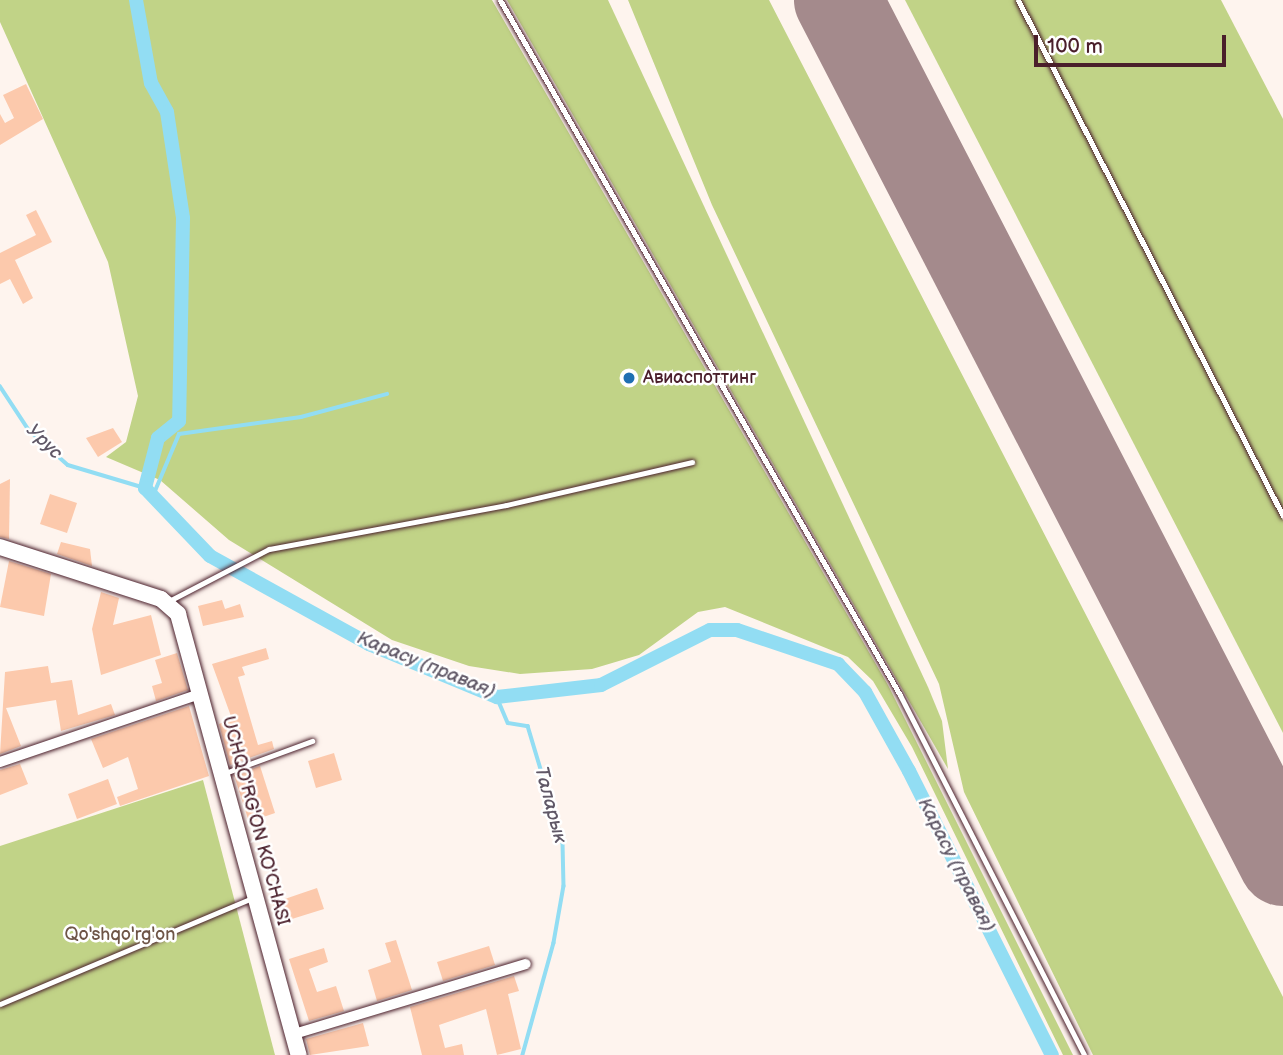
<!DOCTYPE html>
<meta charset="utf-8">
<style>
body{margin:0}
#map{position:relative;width:1283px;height:1055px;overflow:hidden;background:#fef4ee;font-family:"Balsamiq Sans",sans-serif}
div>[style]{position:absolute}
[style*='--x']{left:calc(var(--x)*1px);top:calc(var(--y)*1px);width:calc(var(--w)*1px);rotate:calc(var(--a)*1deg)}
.green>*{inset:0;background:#c1d387}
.stream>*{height:3.5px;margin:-1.75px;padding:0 1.75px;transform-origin:1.75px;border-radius:1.75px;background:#92ddf3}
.canal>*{height:14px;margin:-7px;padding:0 7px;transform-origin:7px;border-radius:7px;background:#92ddf3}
.runway>*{height:88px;margin:-44px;padding:0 44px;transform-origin:44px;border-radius:44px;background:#a48a8c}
.building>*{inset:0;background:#fcc9ac}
.roads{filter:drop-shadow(0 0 2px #4a1f2b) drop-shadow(0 0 2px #4a1f2b)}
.lane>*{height:5px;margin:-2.5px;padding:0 2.5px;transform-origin:2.5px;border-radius:2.5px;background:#fff}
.street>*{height:10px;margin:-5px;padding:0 5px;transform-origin:5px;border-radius:5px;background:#fff}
.secondary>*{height:16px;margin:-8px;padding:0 8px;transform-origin:8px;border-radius:8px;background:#fff}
.dots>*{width:19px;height:19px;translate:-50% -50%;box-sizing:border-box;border:4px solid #fff;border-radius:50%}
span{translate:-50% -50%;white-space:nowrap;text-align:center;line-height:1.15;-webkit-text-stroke:5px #fff;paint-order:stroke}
.poi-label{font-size:18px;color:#4a1f2b}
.left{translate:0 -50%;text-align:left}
.street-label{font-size:18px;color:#4a1f2b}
.park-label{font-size:18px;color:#6e5547}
.water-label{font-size:19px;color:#605867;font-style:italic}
.scale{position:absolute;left:1034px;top:35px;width:192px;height:32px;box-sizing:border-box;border:4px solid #4a1f2b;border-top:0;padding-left:9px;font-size:21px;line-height:24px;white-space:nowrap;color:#4a1f2b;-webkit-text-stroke:5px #fff;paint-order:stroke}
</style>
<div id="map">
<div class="green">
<div style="clip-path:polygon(0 0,492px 0,888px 685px,1073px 1055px,1063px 1055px,912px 747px,873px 681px,848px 657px,725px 607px,698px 612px,639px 655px,592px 669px,520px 674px,469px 666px,392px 640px,229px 540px,160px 480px,106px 457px,126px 442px,138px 396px,108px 262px,0 22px)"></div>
<div style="clip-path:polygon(507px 0,608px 0,928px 687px,942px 721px,948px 769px)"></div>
<div style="clip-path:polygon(628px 0,769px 0,1283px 997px,1283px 1055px,1093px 1055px,964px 792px,939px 684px,712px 205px)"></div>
<div style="clip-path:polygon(905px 0,1221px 0,1283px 119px,1283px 733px)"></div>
<div style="clip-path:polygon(203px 780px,275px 1055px,0 1055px,0 846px)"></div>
</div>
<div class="stream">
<div style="--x:0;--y:386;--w:53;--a:56.6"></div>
<div style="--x:29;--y:430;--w:52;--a:41.9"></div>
<div style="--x:68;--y:465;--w:80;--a:16.6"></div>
<div style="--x:153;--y:496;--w:67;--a:-67.2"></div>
<div style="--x:179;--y:434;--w:123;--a:-7.9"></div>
<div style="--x:301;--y:417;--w:89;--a:-15"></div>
<div style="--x:497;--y:697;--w:28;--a:67"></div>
<div style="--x:508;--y:723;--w:20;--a:9"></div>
<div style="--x:528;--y:726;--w:122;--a:73.3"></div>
<div style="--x:563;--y:843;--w:43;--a:88.7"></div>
<div style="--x:564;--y:886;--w:58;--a:100"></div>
<div style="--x:554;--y:943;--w:116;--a:105.5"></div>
</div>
<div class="canal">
<div style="--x:136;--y:0;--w:84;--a:79.8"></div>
<div style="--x:151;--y:83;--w:33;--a:61"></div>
<div style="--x:167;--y:112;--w:107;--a:81.4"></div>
<div style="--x:183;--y:218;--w:203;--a:91.1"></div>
<div style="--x:179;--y:421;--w:27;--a:141"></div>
<div style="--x:158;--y:438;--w:52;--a:104.6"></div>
<div style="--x:145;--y:488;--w:94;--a:46.3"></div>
<div style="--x:210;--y:556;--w:182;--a:29"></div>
<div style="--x:369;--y:644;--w:139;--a:22.5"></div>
<div style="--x:497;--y:697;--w:105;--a:-6.6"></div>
<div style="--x:601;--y:685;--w:122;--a:-26.8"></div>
<div style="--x:710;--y:630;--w:27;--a:0"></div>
<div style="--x:737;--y:630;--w:107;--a:18.6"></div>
<div style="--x:838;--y:664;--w:39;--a:46"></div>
<div style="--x:865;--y:692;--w:90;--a:60.9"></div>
<div style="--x:909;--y:771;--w:318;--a:63.3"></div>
</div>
<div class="runway">
<div style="--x:838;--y:0;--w:970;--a:62.7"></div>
</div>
<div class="building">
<div style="clip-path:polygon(26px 84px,43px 119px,0 145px,0 114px,5px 123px,14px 118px,3px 95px)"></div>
<div style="clip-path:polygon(36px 210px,52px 242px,15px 260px,33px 298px,23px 304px,10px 279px,0 284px,0 253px,36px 235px,26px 215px)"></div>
<div style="clip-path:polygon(113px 428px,122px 442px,98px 457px,86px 438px)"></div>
<div style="clip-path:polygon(10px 479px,9px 539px,0 537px,0 484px)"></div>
<div style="clip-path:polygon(50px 494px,77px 503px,67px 533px,40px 524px)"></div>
<div style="clip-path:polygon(61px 542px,90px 549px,92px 566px,57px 554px)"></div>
<div style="clip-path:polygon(9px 561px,51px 574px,44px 616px,0 607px)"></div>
<div style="clip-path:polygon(101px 592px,119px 598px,113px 625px,151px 615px,161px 655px,101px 675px,92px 629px)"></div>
<div style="clip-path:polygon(222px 600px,225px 609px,240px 604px,244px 617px,203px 626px,198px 606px)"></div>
<div style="clip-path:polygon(266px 648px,269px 659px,242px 667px,245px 675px,238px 677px,258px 745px,272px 741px,274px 749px,230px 765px,219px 724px,232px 719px,212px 664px)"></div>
<div style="clip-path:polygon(177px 653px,188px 690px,156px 701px,152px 686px,162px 683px,155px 660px)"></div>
<div style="clip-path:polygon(48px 666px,51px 683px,72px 680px,78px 715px,111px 704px,115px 715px,61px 731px,56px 700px,6px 708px,21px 746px,0 754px,5px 672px)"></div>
<div style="clip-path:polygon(189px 706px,209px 776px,120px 806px,117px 797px,138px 789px,128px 757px,103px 768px,91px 739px)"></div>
<div style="clip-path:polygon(334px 753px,342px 780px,316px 788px,308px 761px)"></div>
<div style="clip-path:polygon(20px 764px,28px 784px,0 795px,0 770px)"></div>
<div style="clip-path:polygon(260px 766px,275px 813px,249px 822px,234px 775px)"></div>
<div style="clip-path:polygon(108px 779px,117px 804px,77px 819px,68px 794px)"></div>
<div style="clip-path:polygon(317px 888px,324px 909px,279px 923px,273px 903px)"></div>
<div style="clip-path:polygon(396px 940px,412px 990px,377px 1001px,368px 970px,391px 962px,385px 943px)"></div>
<div style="clip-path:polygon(489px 946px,495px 965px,443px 981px,437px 962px)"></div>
<div style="clip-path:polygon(324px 948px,328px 962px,309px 969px,317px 992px,336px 986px,344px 1011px,309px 1021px,289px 959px)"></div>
<div style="clip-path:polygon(514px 976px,519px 991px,508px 994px,521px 1049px,497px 1055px,486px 1009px,439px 1025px,445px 1048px,462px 1044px,464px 1055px,422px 1055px,410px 1007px)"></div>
<div style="clip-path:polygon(363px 1023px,369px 1046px,310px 1055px,306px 1039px)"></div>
</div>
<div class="roads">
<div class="lane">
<div style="--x:500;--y:0;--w:802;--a:60.08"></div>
<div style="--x:900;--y:695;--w:404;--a:62.9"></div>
<div style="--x:1018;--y:0;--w:580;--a:62.82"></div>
<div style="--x:167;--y:602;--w:115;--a:-27.5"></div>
<div style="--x:269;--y:549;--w:241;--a:-10.5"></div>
<div style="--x:506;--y:505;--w:191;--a:-13"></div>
<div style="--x:225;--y:773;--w:93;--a:-20.2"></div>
<div style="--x:0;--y:1004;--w:273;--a:-22.8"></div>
</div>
<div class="street">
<div style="--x:0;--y:762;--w:211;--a:-18.8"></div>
<div style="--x:294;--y:1034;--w:242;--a:-16.8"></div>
</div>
<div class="secondary">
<div style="--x:0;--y:547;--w:169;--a:17.9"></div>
<div style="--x:161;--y:599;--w:23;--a:41"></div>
<div style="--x:178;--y:614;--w:457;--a:74.7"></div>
</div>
</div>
<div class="dots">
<div style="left:629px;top:378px;background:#1f6fb2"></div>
</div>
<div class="poi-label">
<span class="left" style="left:643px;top:378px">Авиаспоттинг</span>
</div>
<div class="street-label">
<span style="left:255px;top:821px;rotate:75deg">UCHQO'RG'ON KO'CHASI</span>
</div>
<div class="park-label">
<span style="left:120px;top:935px">Qo'shqo'rg'on</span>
</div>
<div class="water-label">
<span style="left:44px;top:442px;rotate:45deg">Урус</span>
<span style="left:426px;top:665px;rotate:22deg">Карасу (правая)</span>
<span style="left:550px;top:805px;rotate:75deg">Таларык</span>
<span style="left:956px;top:865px;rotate:63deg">Карасу (правая)</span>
</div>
<div class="scale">100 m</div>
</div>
